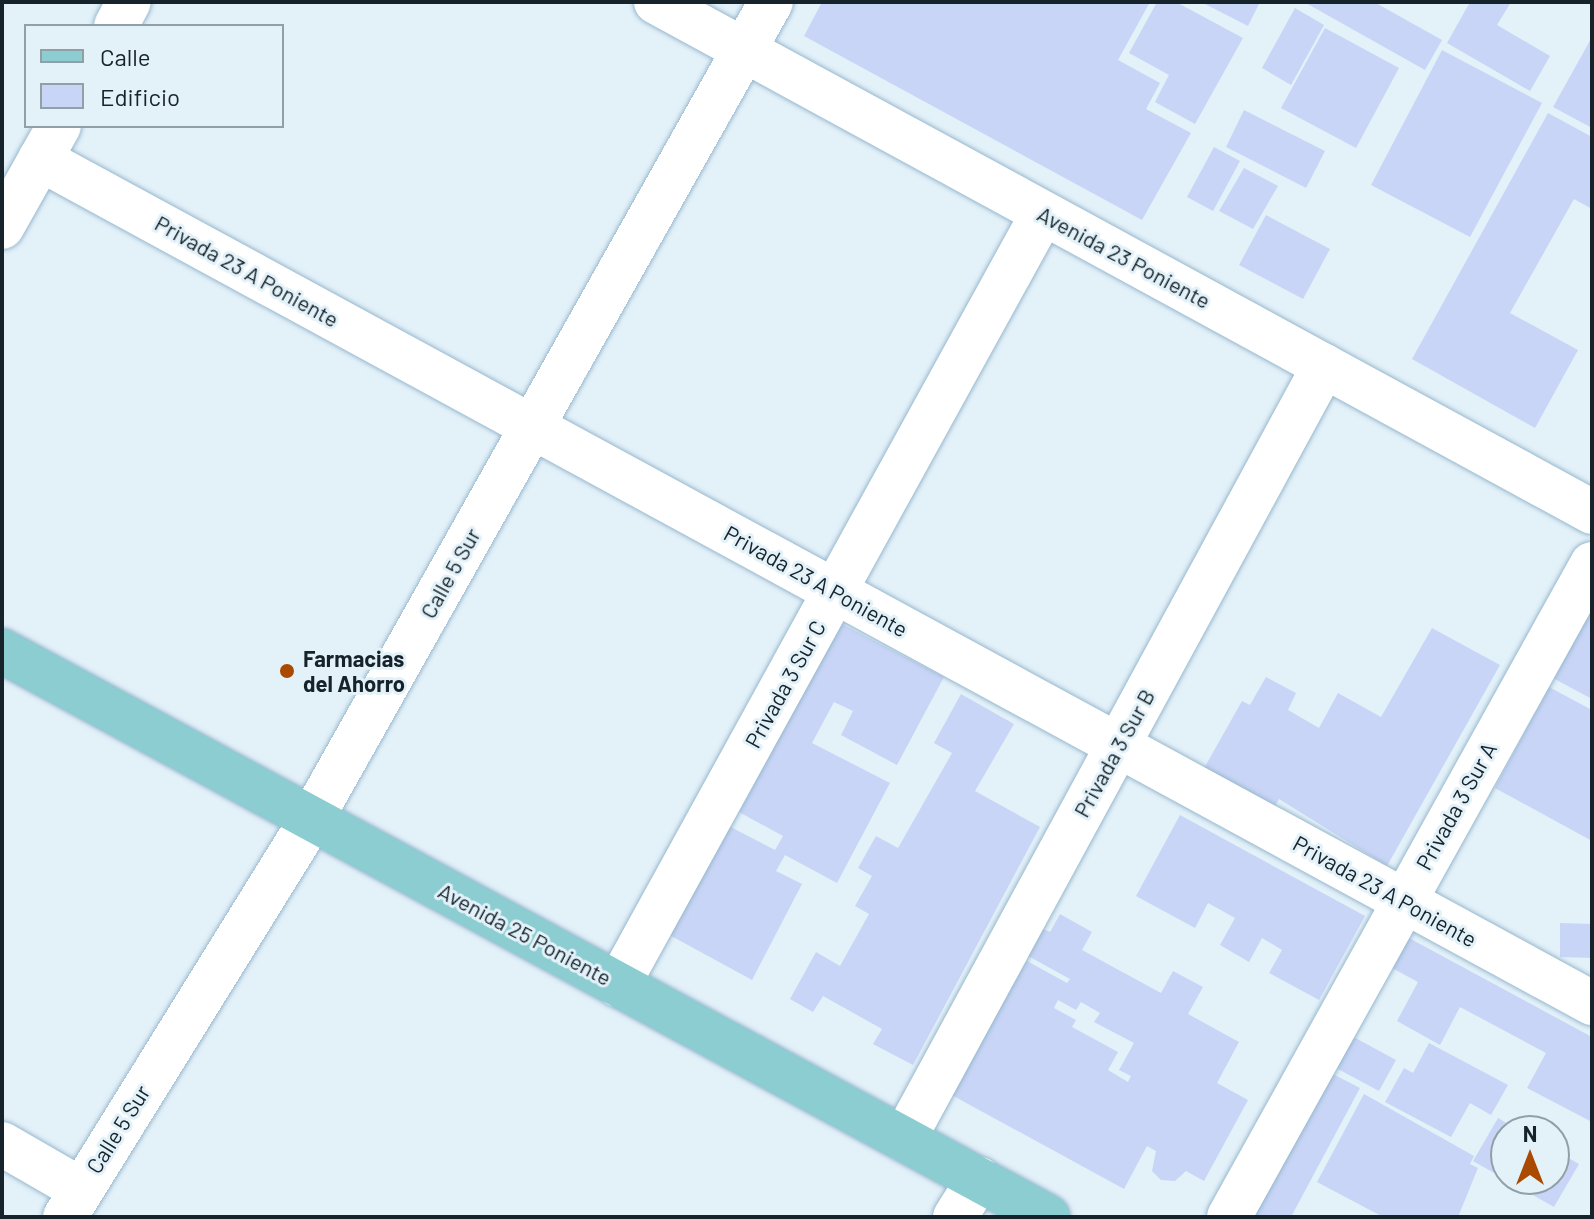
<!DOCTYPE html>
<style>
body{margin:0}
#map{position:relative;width:1594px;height:1219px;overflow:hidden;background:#e3f1f9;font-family:Barlow,sans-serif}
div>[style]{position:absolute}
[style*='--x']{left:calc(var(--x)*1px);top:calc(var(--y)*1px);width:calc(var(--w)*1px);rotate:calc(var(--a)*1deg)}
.building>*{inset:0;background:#c9d5f6}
.roads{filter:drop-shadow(0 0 2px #97b8ce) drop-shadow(0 0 2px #97b8ce)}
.minor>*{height:44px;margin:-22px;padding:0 22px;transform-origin:22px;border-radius:22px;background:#fff}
.major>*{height:44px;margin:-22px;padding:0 22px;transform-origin:22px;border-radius:22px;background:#8ccdd1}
.dots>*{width:22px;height:22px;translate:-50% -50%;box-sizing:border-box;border:4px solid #e3f1f9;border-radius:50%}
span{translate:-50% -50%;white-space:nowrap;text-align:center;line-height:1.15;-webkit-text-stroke:6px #e3f1f9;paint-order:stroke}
.street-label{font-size:22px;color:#16232b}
.poi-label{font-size:22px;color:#16232b;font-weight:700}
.left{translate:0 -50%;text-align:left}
.frame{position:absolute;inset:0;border:4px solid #16232b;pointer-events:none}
.legend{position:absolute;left:24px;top:24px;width:260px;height:104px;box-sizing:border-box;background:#e3f1f9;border:2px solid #919fa7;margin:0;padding:10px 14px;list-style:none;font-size:24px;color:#16232b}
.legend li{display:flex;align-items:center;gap:16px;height:40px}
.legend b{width:40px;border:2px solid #919fa7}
.north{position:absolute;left:1490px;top:1115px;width:80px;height:80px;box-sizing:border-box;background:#e3f1f9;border:2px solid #919fa7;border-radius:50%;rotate:0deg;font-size:22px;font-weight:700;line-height:32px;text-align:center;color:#16232b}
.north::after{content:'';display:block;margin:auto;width:28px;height:36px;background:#aa4900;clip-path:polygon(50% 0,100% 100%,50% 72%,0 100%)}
</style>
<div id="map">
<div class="building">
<div style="clip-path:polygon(822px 2px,1150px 2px,1118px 60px,1160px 83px,1146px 109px,1191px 133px,1142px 220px,804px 36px)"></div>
<div style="clip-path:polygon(1157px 2px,1176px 2px,1243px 38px,1195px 124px,1155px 102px,1169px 75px,1129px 53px)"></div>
<div style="clip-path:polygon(1201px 2px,1260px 2px,1248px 26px)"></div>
<div style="clip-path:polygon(1304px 2px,1374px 2px,1442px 40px,1425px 70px)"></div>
<div style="clip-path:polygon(1470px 2px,1511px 2px,1497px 25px,1550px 56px,1530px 91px,1447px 43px)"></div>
<div style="clip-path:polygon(1295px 8px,1324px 25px,1291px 85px,1262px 68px)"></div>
<div style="clip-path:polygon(1325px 28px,1399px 68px,1356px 148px,1281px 108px)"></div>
<div style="clip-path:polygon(1592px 37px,1592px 128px,1553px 107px)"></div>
<div style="clip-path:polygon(1442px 50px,1542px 103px,1470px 237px,1371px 185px)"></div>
<div style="clip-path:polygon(1244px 110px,1325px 151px,1306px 188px,1226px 147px)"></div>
<div style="clip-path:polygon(1548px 113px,1592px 137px,1592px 209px,1574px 199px,1510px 313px,1578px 350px,1535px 428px,1412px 359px)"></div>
<div style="clip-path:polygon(1214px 147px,1240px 161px,1213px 211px,1187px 197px)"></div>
<div style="clip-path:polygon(1244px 168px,1278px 186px,1253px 229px,1219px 211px)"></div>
<div style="clip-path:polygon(1266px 215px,1330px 249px,1303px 299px,1239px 265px)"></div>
<div style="clip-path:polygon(1592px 599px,1592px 699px,1549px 676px)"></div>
<div style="clip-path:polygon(840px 623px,944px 677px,897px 765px,841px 735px,853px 711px,834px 702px,812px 743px,890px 783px,837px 883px,785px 855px,776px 871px,802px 884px,752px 980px,664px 932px,723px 823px,775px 850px,783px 836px,739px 812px)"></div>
<div style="clip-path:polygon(1432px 628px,1500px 665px,1387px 866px,1279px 799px,1273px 810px,1203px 770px,1242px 701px,1250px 705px,1266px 677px,1296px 693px,1288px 710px,1319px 728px,1338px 693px,1381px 717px)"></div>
<div style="clip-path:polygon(1549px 687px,1592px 710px,1592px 841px,1495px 788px)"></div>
<div style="clip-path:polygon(961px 694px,1014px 724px,975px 791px,1040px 827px,913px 1065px,873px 1044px,882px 1029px,823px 996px,813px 1012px,790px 999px,816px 952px,840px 966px,869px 914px,855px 906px,872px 876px,858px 868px,876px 836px,898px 848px,952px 753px,934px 743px)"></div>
<div style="clip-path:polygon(1180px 815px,1365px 916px,1319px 1000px,1269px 973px,1282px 950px,1262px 938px,1249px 962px,1220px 945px,1235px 918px,1208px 903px,1195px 928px,1136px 896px)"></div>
<div style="clip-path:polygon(evenodd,1060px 914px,1092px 932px,1082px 950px,1161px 993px,1173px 971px,1203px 987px,1188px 1014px,1239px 1042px,1217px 1083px,1248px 1100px,1204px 1181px,1186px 1171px,1175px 1181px,1161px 1180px,1152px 1171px,1156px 1151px,1147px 1146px,1124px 1189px,948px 1093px,1027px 961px,1067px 983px,1070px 979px,1028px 956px,1043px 929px,1050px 932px,1060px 914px,1058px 1000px,1076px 1010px,1081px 1002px,1100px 1013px,1094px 1022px,1134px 1043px,1119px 1070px,1131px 1076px,1128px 1082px,1108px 1070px,1118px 1052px,1072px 1027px,1076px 1020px,1054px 1008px,1058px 1000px)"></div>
<div style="clip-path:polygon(1560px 923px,1592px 924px,1592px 958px,1560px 957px)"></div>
<div style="clip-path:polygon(1409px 938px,1592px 1037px,1592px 1122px,1527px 1088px,1546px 1053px,1460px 1007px,1440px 1045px,1397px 1021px,1418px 982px,1392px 968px)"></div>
<div style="clip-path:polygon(1339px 1029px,1396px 1060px,1379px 1091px,1323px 1061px)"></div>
<div style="clip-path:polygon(1429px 1043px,1508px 1085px,1491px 1115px,1470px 1103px,1451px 1137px,1385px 1102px,1404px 1068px,1413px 1073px)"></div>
<div style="clip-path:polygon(1321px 1068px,1360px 1088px,1291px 1217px,1241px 1217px)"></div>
<div style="clip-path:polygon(1364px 1094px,1474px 1156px,1470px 1164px,1478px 1168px,1458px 1217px,1383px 1217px,1317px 1182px)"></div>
<div style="clip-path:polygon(1498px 1118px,1520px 1131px,1506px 1131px,1506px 1179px,1554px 1179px,1554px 1150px,1579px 1164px,1554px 1207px,1473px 1161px)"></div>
</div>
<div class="roads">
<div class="minor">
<div style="--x:656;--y:2;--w:1066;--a:28.58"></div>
<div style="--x:116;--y:26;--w:27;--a:-62"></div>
<div style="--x:40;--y:159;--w:1767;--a:28.54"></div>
<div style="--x:2;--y:227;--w:116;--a:-60.6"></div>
<div style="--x:618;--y:985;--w:881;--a:-61.17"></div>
<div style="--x:904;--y:1139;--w:880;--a:-61.48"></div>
<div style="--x:2;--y:1144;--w:90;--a:30"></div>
<div style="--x:65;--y:1217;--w:469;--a:-58.2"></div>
<div style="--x:312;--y:818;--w:936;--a:-60.64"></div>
<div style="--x:955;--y:1217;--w:45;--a:-57.7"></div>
<div style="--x:1229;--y:1217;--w:747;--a:-60.93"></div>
</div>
<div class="major">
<div style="--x:2;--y:651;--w:1189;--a:28.42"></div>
</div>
</div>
<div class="dots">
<div style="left:287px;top:671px;background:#aa4900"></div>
</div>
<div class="street-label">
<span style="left:1124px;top:257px;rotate:28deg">Avenida 23 Poniente</span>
<span style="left:247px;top:271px;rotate:29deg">Privada 23 A Poniente</span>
<span style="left:450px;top:573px;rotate:-61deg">Calle 5 Sur</span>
<span style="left:816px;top:581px;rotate:29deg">Privada 23 A Poniente</span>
<span style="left:785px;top:684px;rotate:-61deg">Privada 3 Sur C</span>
<span style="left:1114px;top:753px;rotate:-61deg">Privada 3 Sur B</span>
<span style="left:1456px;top:806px;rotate:-61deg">Privada 3 Sur A</span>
<span style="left:1385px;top:891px;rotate:29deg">Privada 23 A Poniente</span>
<span style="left:525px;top:934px;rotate:28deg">Avenida 25 Poniente</span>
<span style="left:118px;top:1129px;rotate:-58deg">Calle 5 Sur</span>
</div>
<div class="poi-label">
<span class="left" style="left:303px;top:671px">Farmacias<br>del Ahorro</span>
</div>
<div class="frame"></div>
<ul class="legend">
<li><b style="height:10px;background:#8ccdd1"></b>Calle</li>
<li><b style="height:22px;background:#c9d5f6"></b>Edificio</li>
</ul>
<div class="north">N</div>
</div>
